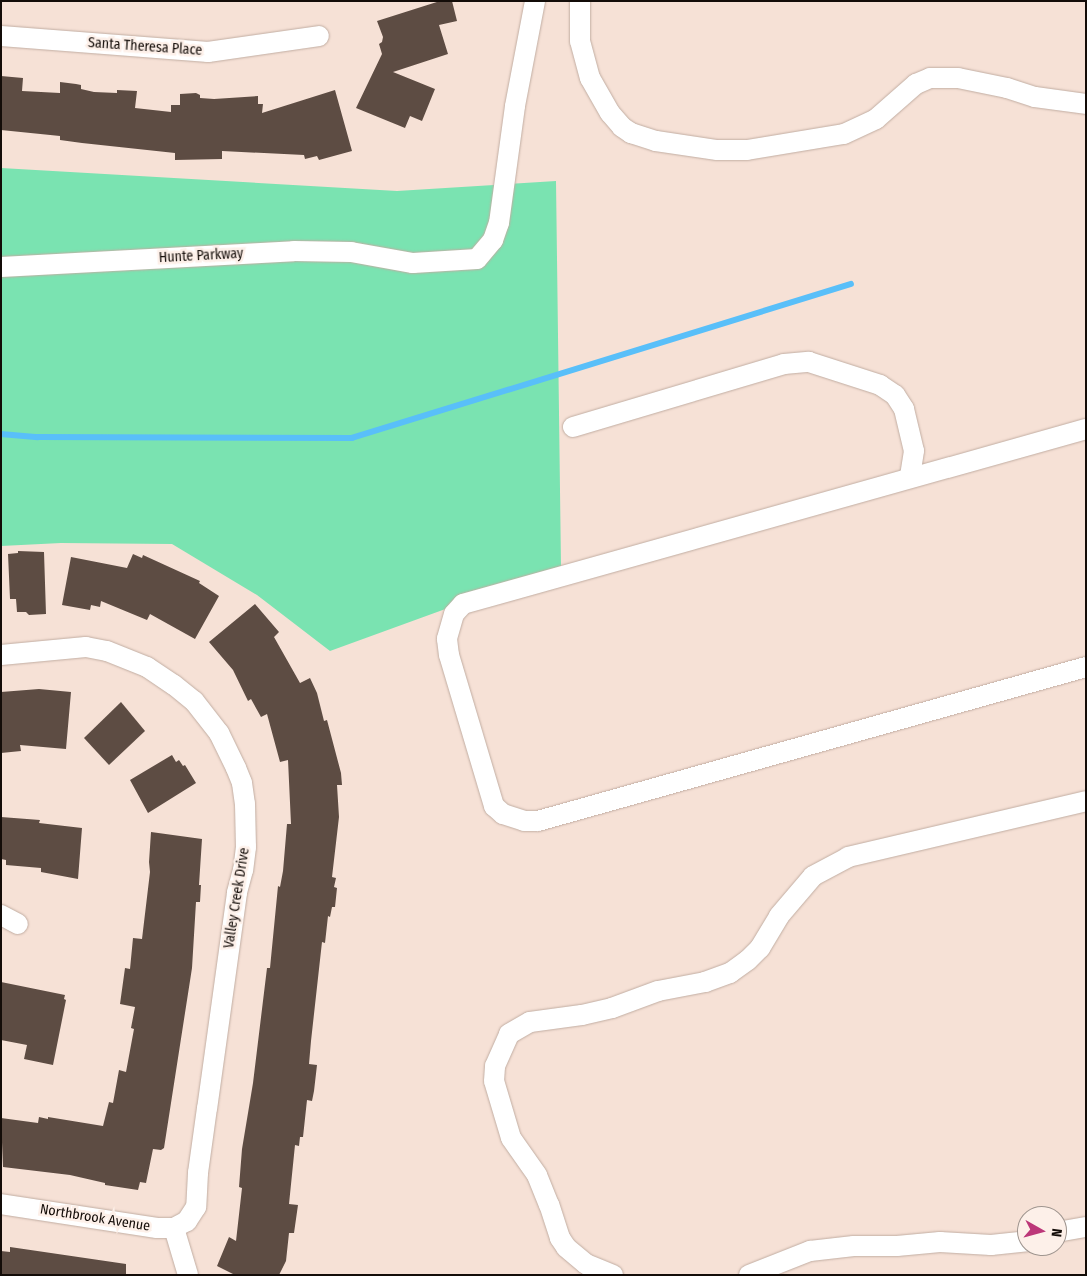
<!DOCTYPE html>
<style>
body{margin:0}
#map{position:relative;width:1087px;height:1276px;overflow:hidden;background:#f6e1d6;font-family:"Fira Sans Condensed",sans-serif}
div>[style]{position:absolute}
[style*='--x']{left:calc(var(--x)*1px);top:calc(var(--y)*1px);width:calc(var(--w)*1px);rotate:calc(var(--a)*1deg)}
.green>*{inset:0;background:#7ae3b1}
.stream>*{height:5.5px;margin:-2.75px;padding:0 2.75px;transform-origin:2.75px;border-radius:2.75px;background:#59bff9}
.building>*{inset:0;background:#5d4c43}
.roads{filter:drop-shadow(0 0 1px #c1ada2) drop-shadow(0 0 1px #c1ada2)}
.minor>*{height:20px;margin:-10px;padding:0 10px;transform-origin:10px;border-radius:10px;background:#fff}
span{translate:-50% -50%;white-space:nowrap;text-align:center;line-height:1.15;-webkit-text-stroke:5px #fdf0e9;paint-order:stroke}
.street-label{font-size:14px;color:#130c08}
.frame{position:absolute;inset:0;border:2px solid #130c08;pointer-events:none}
.north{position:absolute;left:1017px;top:1206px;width:50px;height:50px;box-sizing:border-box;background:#fdf0e9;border:1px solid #9f958f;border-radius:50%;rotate:97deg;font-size:14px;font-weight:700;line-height:20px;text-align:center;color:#130c08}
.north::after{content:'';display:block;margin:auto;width:18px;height:22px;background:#bc3779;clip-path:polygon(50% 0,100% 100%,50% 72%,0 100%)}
</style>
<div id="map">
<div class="green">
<div style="clip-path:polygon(1px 168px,397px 191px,556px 181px,561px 567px,330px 651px,257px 595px,172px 544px,61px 543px,1px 546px)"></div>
</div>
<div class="stream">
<div style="--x:1;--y:434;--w:37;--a:5"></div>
<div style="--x:38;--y:437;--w:314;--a:0.2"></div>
<div style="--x:352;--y:438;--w:522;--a:-17.15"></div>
</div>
<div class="building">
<div style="clip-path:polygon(440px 1px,452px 1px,457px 21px,439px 25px,448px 54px,393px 72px,435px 89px,422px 121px,410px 116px,405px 128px,356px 108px,382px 54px,379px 44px,382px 42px,383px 37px,377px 21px)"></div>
<div style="clip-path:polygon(1px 76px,23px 78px,22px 91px,60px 93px,60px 82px,76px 84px,81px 85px,81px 89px,94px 92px,117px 93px,117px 90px,137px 91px,135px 108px,171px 112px,171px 105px,180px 105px,180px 94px,196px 93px,200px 95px,200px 98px,214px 99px,258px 96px,258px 104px,263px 104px,262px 113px,335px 90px,352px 151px,319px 160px,317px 156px,305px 159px,304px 155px,222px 151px,222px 159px,175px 160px,175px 153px,82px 143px,60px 140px,60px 136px,1px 130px)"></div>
<div style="clip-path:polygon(18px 551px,44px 552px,46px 614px,29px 615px,26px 612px,17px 612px,16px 599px,10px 599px,8px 554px,18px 553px)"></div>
<div style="clip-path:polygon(133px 554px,142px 558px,143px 555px,200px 581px,199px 583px,219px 596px,195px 639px,150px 614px,147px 620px,101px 601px,100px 607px,91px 605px,90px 610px,62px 605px,71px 557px,127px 568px)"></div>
<div style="clip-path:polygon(255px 604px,279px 632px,274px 637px,300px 683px,310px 678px,317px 693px,324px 721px,327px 720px,341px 773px,342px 785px,337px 785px,339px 817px,332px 877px,336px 878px,334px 887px,337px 888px,335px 907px,332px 907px,330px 917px,328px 916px,325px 943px,322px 942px,311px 1041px,309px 1064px,317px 1065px,314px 1091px,312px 1101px,307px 1100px,303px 1137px,300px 1137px,299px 1146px,295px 1145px,289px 1204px,298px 1205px,294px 1233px,289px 1233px,286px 1261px,279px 1275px,235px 1275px,217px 1266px,229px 1237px,236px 1241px,242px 1188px,239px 1187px,242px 1149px,253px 1083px,267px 968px,270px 968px,278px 886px,280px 887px,283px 871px,287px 824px,291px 824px,288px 760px,280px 762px,267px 714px,261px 717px,251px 699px,248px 701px,233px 670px,209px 642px)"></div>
<div style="clip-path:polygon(39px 689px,71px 692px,66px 749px,20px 745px,21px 751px,1px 753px,1px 692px)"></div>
<div style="clip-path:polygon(121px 702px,145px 731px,109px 765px,84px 738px)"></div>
<div style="clip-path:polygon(172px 755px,176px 762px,179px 760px,183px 766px,185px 765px,196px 783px,148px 813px,130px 780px)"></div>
<div style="clip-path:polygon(1px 817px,40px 820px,39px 823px,82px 828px,78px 879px,41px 872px,41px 868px,6px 865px,6px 860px,1px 859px)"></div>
<div style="clip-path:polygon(151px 832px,202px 839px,199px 885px,201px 885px,200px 902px,196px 902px,192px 968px,164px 1148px,161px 1150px,153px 1149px,146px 1183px,140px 1182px,138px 1190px,105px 1185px,105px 1183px,70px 1175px,3px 1167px,1px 1118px,38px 1123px,39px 1117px,48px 1119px,48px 1117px,103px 1126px,109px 1102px,113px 1103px,119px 1070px,126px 1072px,134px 1029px,131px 1028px,135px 1007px,120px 1004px,125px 968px,130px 969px,133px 938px,142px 939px,150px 872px,149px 862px)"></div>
<div style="clip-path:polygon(1px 982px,65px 995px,64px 999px,66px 1000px,53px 1065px,24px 1059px,27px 1045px,1px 1040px)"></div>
<div style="clip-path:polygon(10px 1247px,126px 1264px,126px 1275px,1px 1275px,1px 1251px,10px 1252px)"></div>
</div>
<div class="roads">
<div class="minor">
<div style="--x:580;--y:1;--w:40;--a:90"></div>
<div style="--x:580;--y:41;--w:38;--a:75"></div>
<div style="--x:590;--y:78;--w:40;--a:60.3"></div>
<div style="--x:610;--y:113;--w:18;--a:49"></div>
<div style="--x:622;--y:127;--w:11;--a:34"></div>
<div style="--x:631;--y:133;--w:26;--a:18"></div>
<div style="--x:656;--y:141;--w:62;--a:8.4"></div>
<div style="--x:717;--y:150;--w:30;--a:0"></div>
<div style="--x:747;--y:150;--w:98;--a:-9.4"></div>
<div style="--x:844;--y:134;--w:35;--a:-25"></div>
<div style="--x:876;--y:119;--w:53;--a:-41.2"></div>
<div style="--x:916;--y:84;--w:15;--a:-23"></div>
<div style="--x:930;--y:78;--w:28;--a:0"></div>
<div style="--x:958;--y:78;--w:50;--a:11.5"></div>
<div style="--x:1007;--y:88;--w:29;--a:18"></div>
<div style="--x:1035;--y:97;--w:51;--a:7.8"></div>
<div style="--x:1;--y:36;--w:208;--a:4.4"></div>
<div style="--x:208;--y:52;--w:112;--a:-8.2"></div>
<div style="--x:1;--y:267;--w:293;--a:-3.1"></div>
<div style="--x:294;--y:251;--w:57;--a:1"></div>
<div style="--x:351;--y:252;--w:63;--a:10.1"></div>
<div style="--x:413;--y:263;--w:64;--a:-3.6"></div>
<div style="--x:477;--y:259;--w:25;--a:-50"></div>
<div style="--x:493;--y:240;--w:18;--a:-71"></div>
<div style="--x:499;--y:223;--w:118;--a:-82.2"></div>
<div style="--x:515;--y:106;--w:107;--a:-79.2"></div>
<div style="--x:573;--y:427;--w:220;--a:-16.6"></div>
<div style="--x:784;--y:364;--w:25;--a:-5"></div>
<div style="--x:809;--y:362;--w:75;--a:17.9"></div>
<div style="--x:880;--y:385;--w:18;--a:34"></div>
<div style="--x:895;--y:395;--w:17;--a:57"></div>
<div style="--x:904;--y:409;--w:43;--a:76.6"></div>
<div style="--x:914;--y:451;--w:26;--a:99"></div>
<div style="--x:1086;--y:429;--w:647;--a:164.31"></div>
<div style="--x:463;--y:604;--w:13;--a:132"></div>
<div style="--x:454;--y:614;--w:26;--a:106"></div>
<div style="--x:447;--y:639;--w:16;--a:83"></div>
<div style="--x:449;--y:655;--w:158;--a:73.4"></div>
<div style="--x:494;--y:806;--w:12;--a:42"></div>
<div style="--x:503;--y:814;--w:22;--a:18"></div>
<div style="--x:524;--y:821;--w:14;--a:0"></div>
<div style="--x:538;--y:821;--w:569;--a:-15.7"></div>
<div style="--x:1;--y:655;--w:85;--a:-5.4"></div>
<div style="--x:86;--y:647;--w:21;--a:11"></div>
<div style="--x:107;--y:651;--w:43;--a:21.8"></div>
<div style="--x:147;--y:667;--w:32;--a:34"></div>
<div style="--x:174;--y:685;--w:26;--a:39"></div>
<div style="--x:194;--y:701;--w:41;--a:52"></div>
<div style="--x:219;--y:733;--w:39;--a:64"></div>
<div style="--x:236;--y:768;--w:16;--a:68"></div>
<div style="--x:242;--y:783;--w:21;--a:82"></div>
<div style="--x:245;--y:804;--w:43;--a:88.7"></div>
<div style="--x:246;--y:847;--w:23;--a:97"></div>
<div style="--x:243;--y:870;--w:24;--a:105"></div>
<div style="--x:237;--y:893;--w:217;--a:97.9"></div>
<div style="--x:207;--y:1108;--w:66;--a:97.9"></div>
<div style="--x:198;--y:1173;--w:34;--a:93"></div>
<div style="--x:196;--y:1207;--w:17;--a:123"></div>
<div style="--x:187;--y:1221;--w:15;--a:152"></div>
<div style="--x:174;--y:1228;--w:17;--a:180"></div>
<div style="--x:157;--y:1228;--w:158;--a:-171.3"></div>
<div style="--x:1;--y:915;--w:19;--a:28"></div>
<div style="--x:174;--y:1228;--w:49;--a:73.4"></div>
<div style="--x:1057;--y:1232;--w:29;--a:-10"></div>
<div style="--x:613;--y:1275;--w:29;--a:-158"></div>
<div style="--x:586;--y:1264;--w:26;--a:-140"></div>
<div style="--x:566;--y:1247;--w:11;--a:-124"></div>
<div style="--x:560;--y:1238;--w:35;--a:-108"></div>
<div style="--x:549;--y:1205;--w:32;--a:-112"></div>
<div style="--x:537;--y:1175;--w:45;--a:-125.1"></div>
<div style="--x:511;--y:1138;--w:59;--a:-106.6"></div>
<div style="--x:494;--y:1081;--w:15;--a:-86"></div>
<div style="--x:495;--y:1066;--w:35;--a:-66"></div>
<div style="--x:509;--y:1034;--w:24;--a:-30"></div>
<div style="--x:530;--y:1022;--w:52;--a:-7.7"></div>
<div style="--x:582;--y:1015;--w:31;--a:-13"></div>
<div style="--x:612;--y:1008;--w:49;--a:-20.3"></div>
<div style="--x:658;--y:991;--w:48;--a:-10.8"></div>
<div style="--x:705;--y:982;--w:27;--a:-20"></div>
<div style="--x:730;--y:973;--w:22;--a:-36"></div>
<div style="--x:748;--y:960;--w:17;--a:-45"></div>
<div style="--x:760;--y:948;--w:37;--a:-59"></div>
<div style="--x:779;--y:916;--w:52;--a:-49.6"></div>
<div style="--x:813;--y:876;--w:40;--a:-28"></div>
<div style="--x:848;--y:857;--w:244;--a:-13.2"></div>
<div style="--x:749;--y:1275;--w:66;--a:-21.5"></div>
<div style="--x:810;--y:1251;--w:44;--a:-6.5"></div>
<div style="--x:854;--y:1246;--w:43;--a:0"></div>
<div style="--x:897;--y:1246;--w:43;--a:-5.3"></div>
<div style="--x:940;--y:1242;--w:51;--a:3.4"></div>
<div style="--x:991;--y:1245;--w:36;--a:-6"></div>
</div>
</div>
<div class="street-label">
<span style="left:145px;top:47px;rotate:4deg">Santa Theresa Place</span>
<span style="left:201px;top:256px;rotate:-3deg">Hunte Parkway</span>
<span style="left:237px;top:898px;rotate:-81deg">Valley Creek Drive</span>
<span style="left:95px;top:1218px;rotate:9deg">Northbrook Avenue</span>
</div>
<div class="frame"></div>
<div class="north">N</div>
</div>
